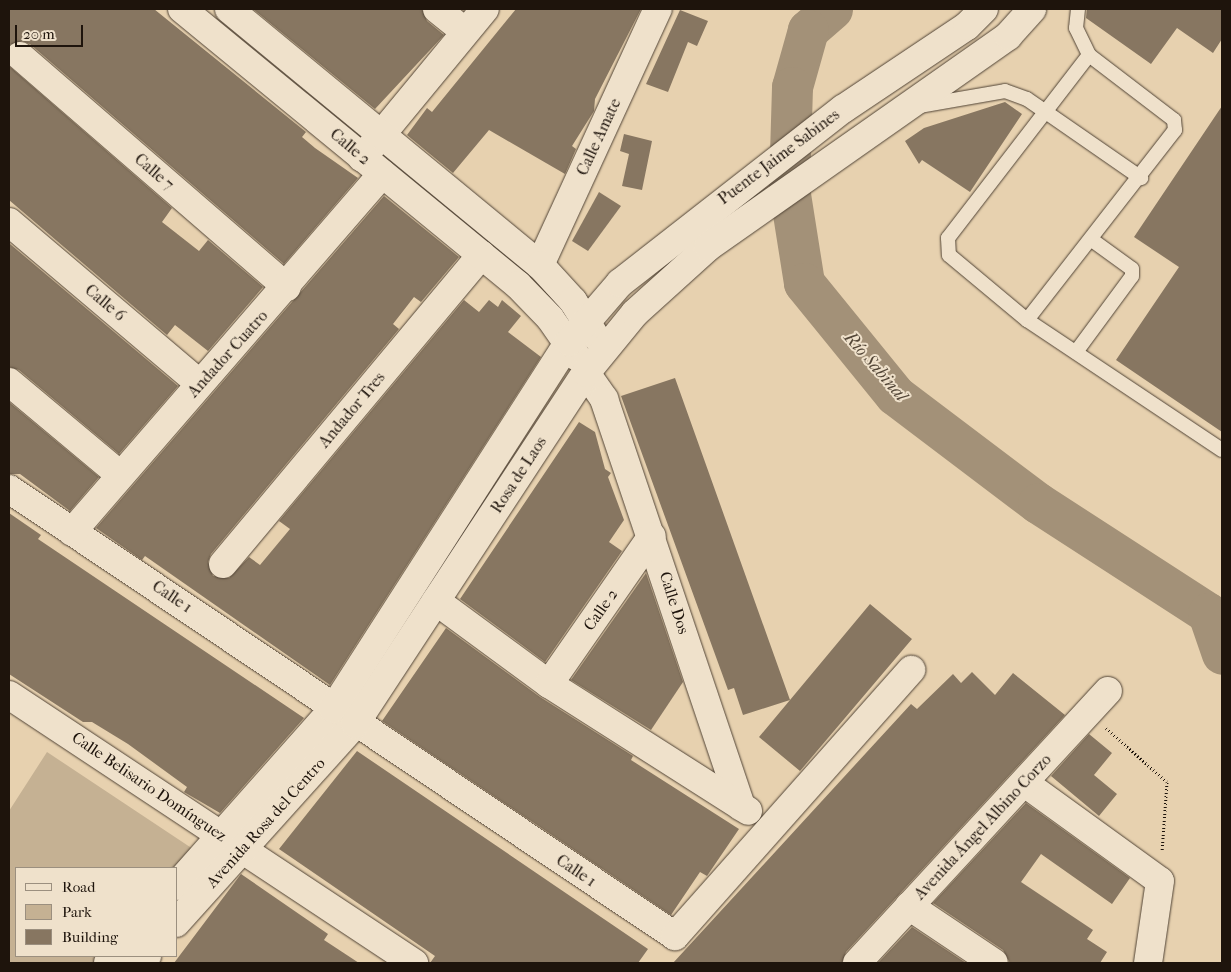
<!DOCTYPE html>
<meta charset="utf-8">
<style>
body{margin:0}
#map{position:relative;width:1231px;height:972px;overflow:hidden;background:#e7d1af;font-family:"IM FELL French Canon",serif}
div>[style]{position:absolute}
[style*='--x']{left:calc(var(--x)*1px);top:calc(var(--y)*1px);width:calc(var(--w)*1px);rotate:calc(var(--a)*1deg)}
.green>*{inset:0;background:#c5b193}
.river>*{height:41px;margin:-20.5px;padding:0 20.5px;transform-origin:20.5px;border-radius:20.5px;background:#a39178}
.building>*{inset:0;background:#877661}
.path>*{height:3px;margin-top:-1.5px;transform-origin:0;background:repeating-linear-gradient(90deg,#1e140c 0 1px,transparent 0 3.5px)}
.roads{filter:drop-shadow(0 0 1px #504335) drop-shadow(0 0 1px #504335)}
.lane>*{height:14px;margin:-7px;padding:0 7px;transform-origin:7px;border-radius:7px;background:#efe1cb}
.street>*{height:28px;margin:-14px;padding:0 14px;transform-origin:14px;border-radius:14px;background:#efe1cb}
.secondary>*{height:28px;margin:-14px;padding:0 14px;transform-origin:14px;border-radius:14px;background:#efe1cb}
span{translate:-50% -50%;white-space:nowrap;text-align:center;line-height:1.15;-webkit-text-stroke:4px #efe1cb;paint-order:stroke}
.street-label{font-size:16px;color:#1e140c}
.water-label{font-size:18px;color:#534637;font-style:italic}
.frame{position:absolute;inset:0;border:10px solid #1e140c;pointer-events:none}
.legend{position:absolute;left:15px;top:867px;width:162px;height:90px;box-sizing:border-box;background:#efe1cb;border:1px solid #9b8f7f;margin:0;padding:6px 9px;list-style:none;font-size:15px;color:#1e140c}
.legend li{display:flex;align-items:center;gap:10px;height:25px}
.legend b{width:25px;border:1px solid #9b8f7f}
.scale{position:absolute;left:15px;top:25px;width:68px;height:22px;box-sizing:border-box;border:2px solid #1e140c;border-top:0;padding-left:6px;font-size:15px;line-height:18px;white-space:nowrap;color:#1e140c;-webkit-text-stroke:4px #efe1cb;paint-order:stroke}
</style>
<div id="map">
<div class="green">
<div style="clip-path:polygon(47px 752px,193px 849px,176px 868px,16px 868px,16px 956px,102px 956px,95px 963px,9px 963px,9px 811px)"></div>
</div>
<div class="river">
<div style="--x:832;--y:9;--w:32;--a:139"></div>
<div style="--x:808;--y:30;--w:59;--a:105.7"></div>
<div style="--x:792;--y:87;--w:101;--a:91.7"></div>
<div style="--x:789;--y:188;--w:96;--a:81"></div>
<div style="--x:804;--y:283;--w:144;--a:50.9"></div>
<div style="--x:895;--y:395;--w:179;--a:37.1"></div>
<div style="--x:1038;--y:503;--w:202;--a:32.9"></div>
<div style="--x:1208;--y:613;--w:43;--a:71.1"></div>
</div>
<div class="building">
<div style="clip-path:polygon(9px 9px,154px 9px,306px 132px,302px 137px,315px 148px,358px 178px,284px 264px,30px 44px,22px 41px,9px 45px)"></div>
<div style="clip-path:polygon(253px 9px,422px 9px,427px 21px,444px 35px,375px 109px)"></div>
<div style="clip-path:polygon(516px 9px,641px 9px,595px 99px,594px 111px,572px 146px,576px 149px,565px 174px,489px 130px,453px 173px,407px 135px,427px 108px,432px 112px)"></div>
<div style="clip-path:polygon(1087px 9px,1222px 9px,1222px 39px,1213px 53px,1177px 28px,1151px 64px,1086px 18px)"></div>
<div style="clip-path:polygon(680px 10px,708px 21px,697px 46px,688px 42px,668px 92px,646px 84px)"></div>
<div style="clip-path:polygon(9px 66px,172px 208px,162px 222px,199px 251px,208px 240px,263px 287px,208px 351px,175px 325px,167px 335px,9px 200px)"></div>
<div style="clip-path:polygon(1005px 102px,1022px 114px,970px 192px,922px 160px,919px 164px,905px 141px,924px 128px)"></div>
<div style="clip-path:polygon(1222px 106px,1222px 432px,1116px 360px,1179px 267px,1134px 237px)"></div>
<div style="clip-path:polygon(624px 134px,652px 141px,642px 190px,622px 186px,629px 154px,620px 151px)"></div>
<div style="clip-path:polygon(599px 192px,621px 206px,588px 251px,572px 241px)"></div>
<div style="clip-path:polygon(384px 196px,459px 257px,421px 302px,414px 297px,393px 324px,399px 329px,211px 554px,208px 562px,213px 576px,229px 578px,249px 557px,260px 565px,290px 529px,279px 521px,464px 300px,479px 312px,489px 300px,498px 307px,502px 300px,521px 316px,508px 332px,541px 357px,330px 685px,145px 556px,142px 560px,96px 528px)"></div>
<div style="clip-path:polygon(10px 244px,178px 386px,119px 454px,19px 370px,9px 367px)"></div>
<div style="clip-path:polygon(675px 378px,790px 700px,870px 604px,912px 639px,800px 771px,759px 737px,790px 700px,743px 715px,734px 688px,728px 690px,621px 396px)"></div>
<div style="clip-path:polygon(9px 402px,99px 477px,70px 511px,20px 474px,9px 474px)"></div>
<div style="clip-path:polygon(579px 422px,595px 432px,605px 469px,611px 473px,608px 477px,624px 520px,609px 542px,622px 551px,545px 662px,460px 599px)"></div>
<div style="clip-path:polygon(9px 513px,41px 535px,38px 539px,304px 718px,220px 813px,184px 792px,187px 787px,128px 744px,92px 722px,83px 722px,9px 674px)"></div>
<div style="clip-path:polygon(646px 573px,683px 682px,651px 730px,571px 680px)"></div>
<div style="clip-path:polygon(446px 628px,540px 697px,633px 756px,631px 760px,739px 829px,707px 876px,700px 872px,671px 915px,382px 721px)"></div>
<div style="clip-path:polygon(972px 672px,995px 695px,1013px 673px,1065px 715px,846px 952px,842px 963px,673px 963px,911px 704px,917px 709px,953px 674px,961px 683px)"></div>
<div style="clip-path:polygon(1089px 734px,1112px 753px,1094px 775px,1117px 794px,1099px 816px,1051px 776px)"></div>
<div style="clip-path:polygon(357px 751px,648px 949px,638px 963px,430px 963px,435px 956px,279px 849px)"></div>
<div style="clip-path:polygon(1026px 803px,1130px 878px,1112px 904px,1041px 854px,1021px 882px,1093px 930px,1087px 939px,1107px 952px,1100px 963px,1010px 963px,1003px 950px,933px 903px)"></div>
<div style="clip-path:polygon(241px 874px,328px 934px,324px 940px,359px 963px,174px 963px)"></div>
<div style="clip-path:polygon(912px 927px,966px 963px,878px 963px)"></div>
</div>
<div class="path">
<div style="--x:1106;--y:728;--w:81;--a:41.5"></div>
<div style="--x:1167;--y:782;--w:69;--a:94.1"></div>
</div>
<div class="roads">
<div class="lane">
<div style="--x:1078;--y:9;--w:19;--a:96"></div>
<div style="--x:1076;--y:28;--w:30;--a:64"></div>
<div style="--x:919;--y:106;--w:87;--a:-9.9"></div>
<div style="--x:1005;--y:91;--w:23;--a:20"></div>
<div style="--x:1027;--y:99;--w:139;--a:34.7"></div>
<div style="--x:1027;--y:320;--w:241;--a:-52.1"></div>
<div style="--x:1175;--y:130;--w:10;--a:-96"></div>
<div style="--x:1174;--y:120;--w:107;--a:-142.6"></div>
<div style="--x:1089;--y:55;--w:231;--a:127.6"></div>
<div style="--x:948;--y:238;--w:17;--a:87"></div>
<div style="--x:949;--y:255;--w:102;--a:39.8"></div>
<div style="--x:1027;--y:320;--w:234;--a:33.7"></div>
<div style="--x:1076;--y:352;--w:94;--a:-53.6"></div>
<div style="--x:1132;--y:276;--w:7;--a:-90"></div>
<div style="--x:1132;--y:269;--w:49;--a:-144.1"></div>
</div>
<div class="street">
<div style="--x:437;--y:9;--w:36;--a:39"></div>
<div style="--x:20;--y:56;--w:353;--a:40.9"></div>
<div style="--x:362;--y:158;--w:193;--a:-50.5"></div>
<div style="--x:9;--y:222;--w:250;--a:40.3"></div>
<div style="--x:540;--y:265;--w:282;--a:-65.3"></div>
<div style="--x:586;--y:373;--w:32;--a:55"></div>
<div style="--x:604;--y:399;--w:430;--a:71.4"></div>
<div style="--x:9;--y:382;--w:143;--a:39.9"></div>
<div style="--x:9;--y:489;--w:802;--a:33.87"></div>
<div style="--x:675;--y:936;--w:356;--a:-48.4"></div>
<div style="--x:72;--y:532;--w:474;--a:-49.1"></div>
<div style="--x:223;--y:564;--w:403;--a:-50.1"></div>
<div style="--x:436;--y:601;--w:140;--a:36.3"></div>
<div style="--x:549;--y:684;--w:236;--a:32.5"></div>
<div style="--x:549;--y:684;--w:180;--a:-55.2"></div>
<div style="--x:9;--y:695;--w:486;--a:33.5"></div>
<div style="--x:1026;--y:784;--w:165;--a:35.9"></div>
<div style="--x:1160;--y:881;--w:83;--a:98.3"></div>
<div style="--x:909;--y:906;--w:102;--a:33.8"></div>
<div style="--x:857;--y:963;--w:370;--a:-47.3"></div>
</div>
<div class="secondary">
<div style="--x:182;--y:9;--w:435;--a:39.4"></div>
<div style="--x:518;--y:285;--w:46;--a:45.9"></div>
<div style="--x:550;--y:318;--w:47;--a:55.3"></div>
<div style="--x:229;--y:9;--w:403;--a:39.5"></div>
<div style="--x:540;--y:265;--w:49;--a:47.5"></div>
<div style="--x:573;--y:301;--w:41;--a:57.8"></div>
<div style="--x:176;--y:886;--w:237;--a:-48.4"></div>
<div style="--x:333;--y:709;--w:436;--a:-57.3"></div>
<div style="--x:569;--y:342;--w:78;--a:-49.2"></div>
<div style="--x:620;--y:283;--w:283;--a:-38"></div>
<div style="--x:843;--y:109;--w:149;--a:-33.8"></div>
<div style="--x:967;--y:26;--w:24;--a:-45"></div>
<div style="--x:176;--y:923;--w:268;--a:-48"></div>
<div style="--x:355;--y:724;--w:420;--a:-56.7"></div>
<div style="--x:586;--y:373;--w:77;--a:-50.8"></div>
<div style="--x:635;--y:313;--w:98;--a:-42.1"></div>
<div style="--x:708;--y:247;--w:367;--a:-35.1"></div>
<div style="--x:1008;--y:36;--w:36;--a:-48"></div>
<div style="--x:108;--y:963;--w:10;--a:-45"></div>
<div style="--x:140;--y:963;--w:10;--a:-45"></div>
</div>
</div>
<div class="street-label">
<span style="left:599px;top:137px;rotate:-65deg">Calle Amate</span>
<span style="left:350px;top:147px;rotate:40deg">Calle 2</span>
<span style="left:779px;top:157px;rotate:-37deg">Puente Jaime Sabines</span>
<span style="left:154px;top:172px;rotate:41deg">Calle 7</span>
<span style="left:105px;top:303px;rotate:40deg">Calle 6</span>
<span style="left:228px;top:354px;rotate:-48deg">Andador Cuatro</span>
<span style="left:352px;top:410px;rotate:-50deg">Andador Tres</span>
<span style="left:519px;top:475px;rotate:-57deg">Rosa de Laos</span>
<span style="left:172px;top:597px;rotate:34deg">Calle 1</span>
<span style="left:674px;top:603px;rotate:72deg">Calle Dos</span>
<span style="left:601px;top:610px;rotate:-55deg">Calle 2</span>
<span style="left:149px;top:787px;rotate:34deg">Calle Belisario Domínguez</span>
<span style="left:266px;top:823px;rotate:-48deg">Avenida Rosa del Centro</span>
<span style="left:983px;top:827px;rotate:-47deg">Avenida Ángel Albino Corzo</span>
<span style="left:576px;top:871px;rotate:34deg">Calle 1</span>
</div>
<div class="water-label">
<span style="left:875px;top:367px;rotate:49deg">Río Sabinal</span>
</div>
<div class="frame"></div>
<ul class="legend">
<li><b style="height:6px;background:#efe1cb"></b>Road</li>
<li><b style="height:14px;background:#c5b193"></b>Park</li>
<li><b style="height:14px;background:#877661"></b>Building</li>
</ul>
<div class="scale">20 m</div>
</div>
